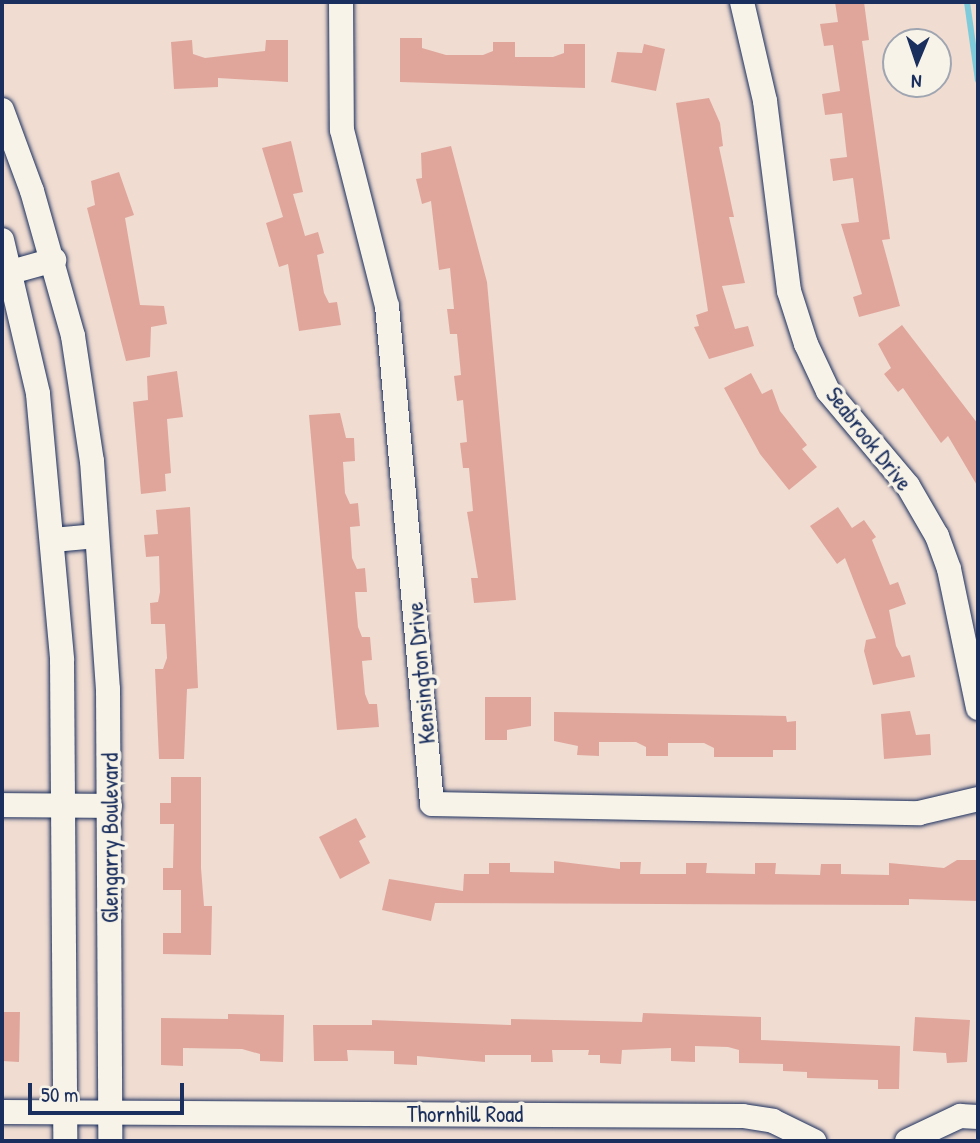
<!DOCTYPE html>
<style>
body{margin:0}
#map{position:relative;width:980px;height:1143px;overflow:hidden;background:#f0dcd1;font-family:"Patrick Hand",sans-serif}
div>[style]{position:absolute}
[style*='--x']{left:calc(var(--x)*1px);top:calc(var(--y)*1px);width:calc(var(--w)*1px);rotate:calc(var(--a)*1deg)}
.stream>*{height:6px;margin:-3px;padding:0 3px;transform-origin:3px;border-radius:3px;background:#7eccdb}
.building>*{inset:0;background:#e0a69c}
.roads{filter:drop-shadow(0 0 2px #1b2f5e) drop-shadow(0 0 2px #1b2f5e)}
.minor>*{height:24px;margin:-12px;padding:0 12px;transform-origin:12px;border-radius:12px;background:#f7f3e8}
span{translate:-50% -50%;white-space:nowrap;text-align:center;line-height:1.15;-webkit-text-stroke:7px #f7f3e8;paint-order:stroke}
.street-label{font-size:23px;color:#1b2f5e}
.frame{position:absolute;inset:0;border:4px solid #1b2f5e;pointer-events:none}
.north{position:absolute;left:882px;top:28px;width:70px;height:70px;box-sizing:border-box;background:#f7f3e8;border:2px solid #9fa5b1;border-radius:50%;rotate:182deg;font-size:19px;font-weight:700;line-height:28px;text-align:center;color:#1b2f5e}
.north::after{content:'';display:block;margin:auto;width:24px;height:32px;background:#1b2f5e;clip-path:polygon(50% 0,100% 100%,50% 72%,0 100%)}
.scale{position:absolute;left:28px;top:1083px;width:156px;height:32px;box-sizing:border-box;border:4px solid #1b2f5e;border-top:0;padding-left:9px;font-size:21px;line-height:24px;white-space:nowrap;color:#1b2f5e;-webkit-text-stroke:5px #f7f3e8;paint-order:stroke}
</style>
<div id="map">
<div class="stream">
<div style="--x:967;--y:2;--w:79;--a:82"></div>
</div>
<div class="building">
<div style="clip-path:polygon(835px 2px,864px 2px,869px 40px,862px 41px,890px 239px,882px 240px,900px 306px,859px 317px,853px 297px,862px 294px,841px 224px,859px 222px,853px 178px,833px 181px,830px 159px,847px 157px,842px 113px,825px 115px,822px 94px,840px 91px,833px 45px,824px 46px,820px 24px,838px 22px)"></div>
<div style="clip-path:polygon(400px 38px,422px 38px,422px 48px,446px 55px,483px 55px,493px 51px,493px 42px,515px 42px,515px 57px,553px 57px,564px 53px,564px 44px,585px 44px,585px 88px,400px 82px)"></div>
<div style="clip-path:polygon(192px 40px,193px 54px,205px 58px,265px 51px,266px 40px,288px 40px,288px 82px,218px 78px,218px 87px,174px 89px,171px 42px)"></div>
<div style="clip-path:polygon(644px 44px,665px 49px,656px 91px,611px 82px,617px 52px,642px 53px)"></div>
<div style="clip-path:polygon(709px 98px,720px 123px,723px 146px,719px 147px,734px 217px,729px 217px,745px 283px,722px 286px,735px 329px,748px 326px,754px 346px,709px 359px,694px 327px,699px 326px,696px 315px,708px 311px,676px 103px)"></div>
<div style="clip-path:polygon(291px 141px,303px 192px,293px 194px,305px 236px,318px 232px,324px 253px,317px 255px,324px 293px,329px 303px,337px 302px,341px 325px,299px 331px,288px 264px,279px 267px,266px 223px,283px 217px,262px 148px)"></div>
<div style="clip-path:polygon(451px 146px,487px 282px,516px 600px,474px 603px,471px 578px,478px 578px,467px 512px,473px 511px,469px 468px,463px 468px,460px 443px,467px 442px,463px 400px,457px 401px,454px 376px,461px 375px,457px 334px,450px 334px,447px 309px,454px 309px,450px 268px,439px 270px,431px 201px,422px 204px,416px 179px,422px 178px,421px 153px)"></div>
<div style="clip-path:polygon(119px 172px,134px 215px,125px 218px,140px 305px,164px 306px,167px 324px,151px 327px,150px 357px,126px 361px,87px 208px,95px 205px,91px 181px)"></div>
<div style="clip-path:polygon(902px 325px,978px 424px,978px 487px,948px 436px,941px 443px,903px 388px,898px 392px,884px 374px,891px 368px,878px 344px)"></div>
<div style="clip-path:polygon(177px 371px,183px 417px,167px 419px,171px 473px,165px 474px,166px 491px,141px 494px,133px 402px,148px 400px,147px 376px)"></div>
<div style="clip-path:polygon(751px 373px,762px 394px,772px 389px,780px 411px,807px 445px,802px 449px,817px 467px,789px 490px,760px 454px,724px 388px)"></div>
<div style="clip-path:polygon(340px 413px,346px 438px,354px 438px,355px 461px,343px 462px,345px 493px,350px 504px,358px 503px,360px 526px,350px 527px,352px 558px,357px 569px,365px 568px,367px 592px,355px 592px,358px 627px,362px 637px,370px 637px,372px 660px,362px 661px,365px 694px,369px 704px,377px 704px,379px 727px,337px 730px,309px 415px)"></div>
<div style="clip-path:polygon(190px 507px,198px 688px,187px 689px,184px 759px,159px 759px,155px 669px,163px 669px,167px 658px,165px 624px,151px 624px,150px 603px,158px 602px,160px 592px,159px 556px,146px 557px,144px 535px,158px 534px,156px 510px)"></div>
<div style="clip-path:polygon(838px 507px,852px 528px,864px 520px,876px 537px,872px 540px,890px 585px,898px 582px,906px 604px,889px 610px,896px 646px,902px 657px,910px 655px,915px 677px,873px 685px,864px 651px,866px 640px,876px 638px,845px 558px,837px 564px,810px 526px)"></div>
<div style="clip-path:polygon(485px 697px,531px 697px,531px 726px,507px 730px,507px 740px,485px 740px)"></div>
<div style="clip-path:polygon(910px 711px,916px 735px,930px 734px,931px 755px,884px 759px,881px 714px)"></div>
<div style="clip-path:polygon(554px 712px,786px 716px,787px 722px,796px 721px,796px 750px,773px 750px,773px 757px,714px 757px,714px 748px,704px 743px,668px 743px,668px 756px,646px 756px,646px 747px,636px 742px,599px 742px,599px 756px,577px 755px,578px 746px,554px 741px)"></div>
<div style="clip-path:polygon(171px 777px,201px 777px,201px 868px,204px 906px,212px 906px,211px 955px,163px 954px,163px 933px,181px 933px,181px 890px,163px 890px,163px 868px,173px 868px,174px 824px,160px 824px,160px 803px,171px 803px)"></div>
<div style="clip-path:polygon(356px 818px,366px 837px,359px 841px,370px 863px,340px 879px,319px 837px)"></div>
<div style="clip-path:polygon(957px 860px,978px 860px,978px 901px,909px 899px,909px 905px,435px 903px,431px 921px,382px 910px,389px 879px,463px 891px,464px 874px,489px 874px,489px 863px,510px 863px,510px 872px,554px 873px,554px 861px,620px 869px,620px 862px,641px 862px,640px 874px,686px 874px,686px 863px,707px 863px,706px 873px,755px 874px,755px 863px,776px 863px,775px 874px,820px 875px,821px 864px,841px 864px,841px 874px,889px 875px,889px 863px,944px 868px)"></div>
<div style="clip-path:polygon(2px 1012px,20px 1012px,19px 1062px,2px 1061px)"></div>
<div style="clip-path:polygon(643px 1013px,761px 1017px,761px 1040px,900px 1046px,899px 1089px,878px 1089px,878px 1080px,807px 1078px,807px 1072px,783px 1071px,783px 1064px,739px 1063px,739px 1050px,728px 1047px,695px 1046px,695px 1062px,671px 1061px,671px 1048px,622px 1050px,621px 1064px,600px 1063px,600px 1055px,588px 1055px,589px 1050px,552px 1050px,553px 1062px,531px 1062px,531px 1055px,485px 1055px,485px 1062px,417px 1056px,417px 1065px,394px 1064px,394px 1051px,347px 1050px,348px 1061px,314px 1061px,313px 1025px,372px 1025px,372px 1020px,511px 1025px,511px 1019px,642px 1022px)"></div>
<div style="clip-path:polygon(228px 1014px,284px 1015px,283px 1062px,260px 1061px,260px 1054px,242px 1049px,183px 1048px,183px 1066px,161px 1065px,161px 1018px,228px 1019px)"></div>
<div style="clip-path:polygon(915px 1017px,970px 1020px,967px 1062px,947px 1063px,946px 1053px,913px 1051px)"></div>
</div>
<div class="roads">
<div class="minor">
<div style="--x:341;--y:2;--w:128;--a:89.6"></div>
<div style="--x:342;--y:130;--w:182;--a:75.7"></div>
<div style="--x:387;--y:306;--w:500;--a:84.84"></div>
<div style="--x:432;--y:804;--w:487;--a:1.1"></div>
<div style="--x:919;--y:813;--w:61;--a:-13.3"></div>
<div style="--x:742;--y:2;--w:102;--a:76.9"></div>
<div style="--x:765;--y:101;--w:192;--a:82.8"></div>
<div style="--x:789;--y:291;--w:56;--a:72.2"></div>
<div style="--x:806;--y:344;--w:52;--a:64.9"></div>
<div style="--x:828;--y:391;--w:124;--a:49.9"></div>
<div style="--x:908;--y:486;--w:58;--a:59.9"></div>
<div style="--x:937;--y:536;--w:35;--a:70"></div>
<div style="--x:949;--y:569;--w:142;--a:78.2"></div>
<div style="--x:2;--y:110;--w:86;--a:69.7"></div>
<div style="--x:32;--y:191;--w:151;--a:74.2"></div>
<div style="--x:73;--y:336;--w:126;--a:81.4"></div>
<div style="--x:92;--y:461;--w:229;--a:86"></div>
<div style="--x:108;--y:689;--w:452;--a:89.7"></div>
<div style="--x:2;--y:240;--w:158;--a:76.8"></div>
<div style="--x:38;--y:394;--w:267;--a:84.8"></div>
<div style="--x:62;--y:660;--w:481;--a:89.6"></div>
<div style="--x:11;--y:272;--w:45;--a:-15.6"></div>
<div style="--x:53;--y:540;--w:44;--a:-5.2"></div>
<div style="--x:2;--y:805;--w:108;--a:0.5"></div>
<div style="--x:2;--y:1112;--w:741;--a:0.31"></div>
<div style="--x:743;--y:1116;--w:30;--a:9"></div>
<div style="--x:773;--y:1121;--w:46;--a:26"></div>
<div style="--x:907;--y:1141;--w:59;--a:-25.3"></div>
<div style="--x:960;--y:1116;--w:18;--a:3"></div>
</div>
</div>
<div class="street-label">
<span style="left:869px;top:439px;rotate:52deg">Seabrook Drive</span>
<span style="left:421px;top:673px;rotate:-95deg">Kensington Drive</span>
<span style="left:110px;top:838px;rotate:-90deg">Glengarry Boulevard</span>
<span style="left:465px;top:1114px">Thornhill Road</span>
</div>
<div class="frame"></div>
<div class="north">N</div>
<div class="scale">50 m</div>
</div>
